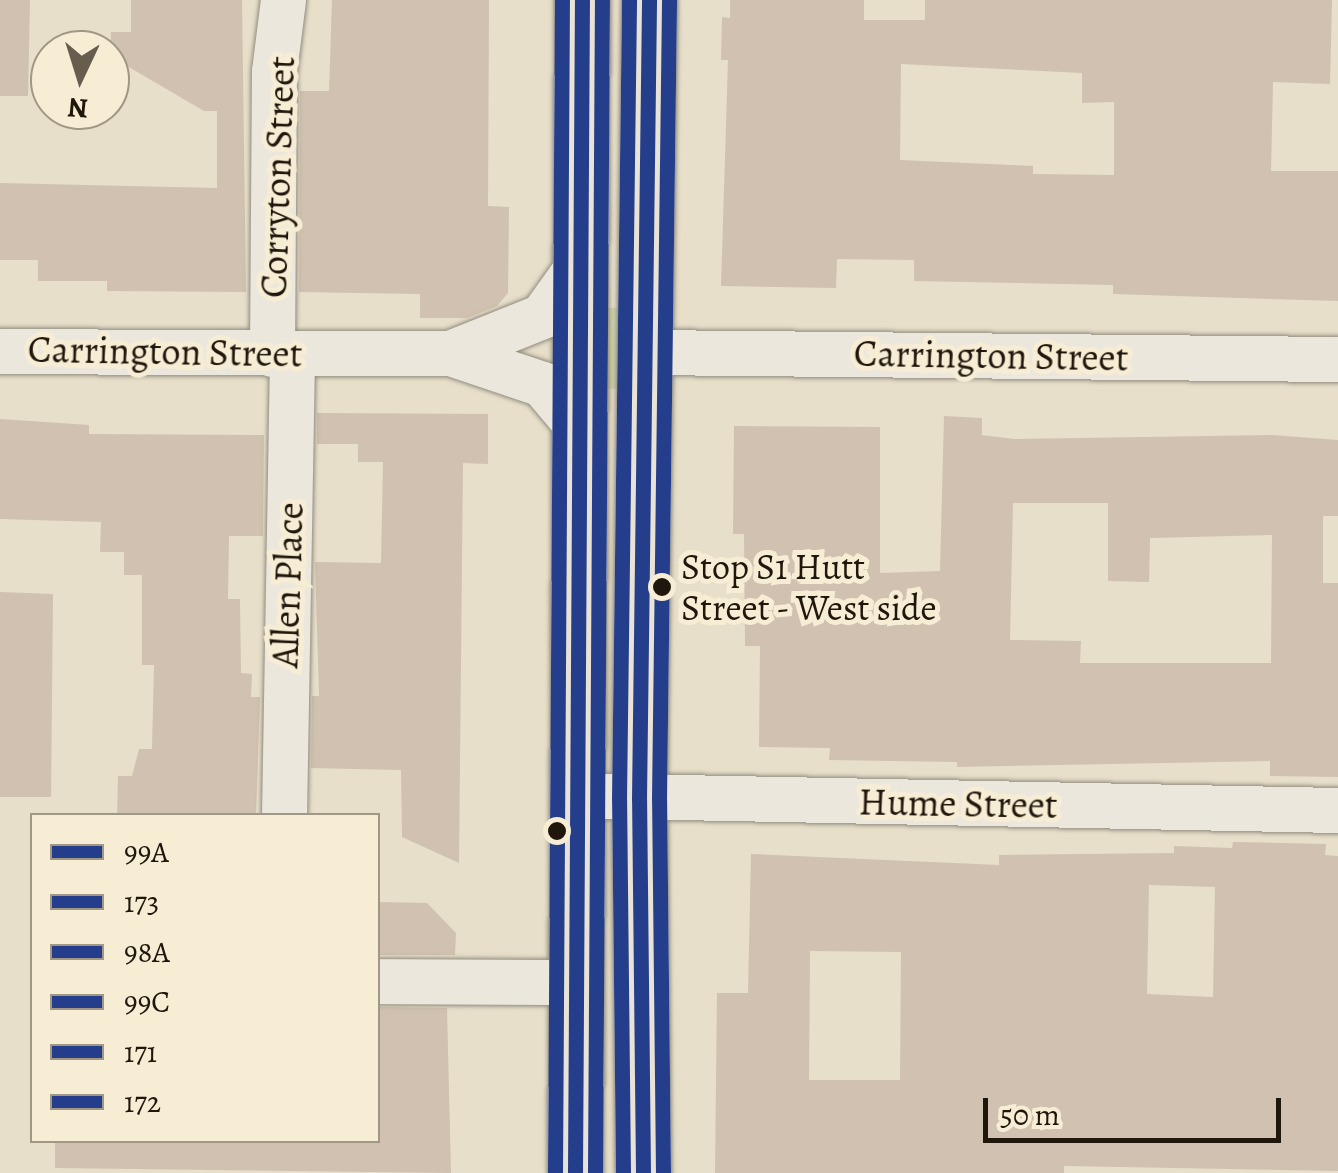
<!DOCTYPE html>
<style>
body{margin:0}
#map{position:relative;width:1338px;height:1173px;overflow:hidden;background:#e7dfca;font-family:Alegreya,serif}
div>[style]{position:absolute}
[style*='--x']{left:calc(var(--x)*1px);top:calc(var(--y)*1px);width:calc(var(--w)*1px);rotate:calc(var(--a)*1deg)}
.green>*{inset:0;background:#cfd0ab}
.building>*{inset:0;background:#d0c1b0}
.roads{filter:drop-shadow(0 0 2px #928c7f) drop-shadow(0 0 2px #928c7f)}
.minor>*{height:45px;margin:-22.5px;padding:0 22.5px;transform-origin:22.5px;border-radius:22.5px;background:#ebe7dd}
.major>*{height:55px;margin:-27.5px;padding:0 27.5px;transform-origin:27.5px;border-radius:27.5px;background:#e8e2d7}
.bus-1>*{height:15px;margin:-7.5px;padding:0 7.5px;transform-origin:7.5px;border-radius:7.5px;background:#243e8c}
.bus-2>*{height:15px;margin:-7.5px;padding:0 7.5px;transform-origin:7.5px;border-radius:7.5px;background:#243e8c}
.bus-3>*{height:15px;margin:-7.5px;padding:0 7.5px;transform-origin:7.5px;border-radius:7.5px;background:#243e8c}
.bus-4>*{height:15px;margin:-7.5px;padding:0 7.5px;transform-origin:7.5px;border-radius:7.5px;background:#243e8c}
.bus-5>*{height:15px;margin:-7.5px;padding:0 7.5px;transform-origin:7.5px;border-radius:7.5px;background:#243e8c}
.bus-6>*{height:15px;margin:-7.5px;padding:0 7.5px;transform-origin:7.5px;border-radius:7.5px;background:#243e8c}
.dots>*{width:28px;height:28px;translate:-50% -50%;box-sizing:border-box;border:5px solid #f7edd5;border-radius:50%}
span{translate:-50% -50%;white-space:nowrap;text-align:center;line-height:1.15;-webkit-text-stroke:10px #f7edd5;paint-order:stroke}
.bus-label{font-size:36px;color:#20170c}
.left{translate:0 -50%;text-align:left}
.street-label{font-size:38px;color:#20170c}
.legend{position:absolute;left:30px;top:813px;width:350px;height:330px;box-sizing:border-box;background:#f7edd5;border:2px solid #a19785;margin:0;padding:12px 18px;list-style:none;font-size:30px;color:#20170c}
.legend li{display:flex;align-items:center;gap:20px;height:50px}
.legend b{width:50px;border:2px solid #a19785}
.north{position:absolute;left:30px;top:30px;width:100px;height:100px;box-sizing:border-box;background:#f7edd5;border:2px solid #a19785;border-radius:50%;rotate:184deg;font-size:28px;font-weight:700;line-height:40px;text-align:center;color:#20170c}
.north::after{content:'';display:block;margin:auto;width:35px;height:45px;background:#665d4e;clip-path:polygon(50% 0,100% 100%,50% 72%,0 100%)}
.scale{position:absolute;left:983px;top:1098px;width:298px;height:45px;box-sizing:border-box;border:5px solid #20170c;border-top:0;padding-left:12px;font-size:30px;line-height:35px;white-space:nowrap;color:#20170c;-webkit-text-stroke:8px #f7edd5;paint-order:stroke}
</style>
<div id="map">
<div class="green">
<div style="clip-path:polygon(595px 307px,620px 308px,619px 389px,594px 389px)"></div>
</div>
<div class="building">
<div style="clip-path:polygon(0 0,30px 0,28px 96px,0 96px)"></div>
<div style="clip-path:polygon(131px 0,242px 0,246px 292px,107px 291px,107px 281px,38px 281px,38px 260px,0 260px,0 183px,217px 188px,217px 111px,204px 111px,110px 56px,111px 32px,131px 32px)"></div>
<div style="clip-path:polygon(332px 0,489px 0,488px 206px,509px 207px,508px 293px,497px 306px,467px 318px,420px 318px,420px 294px,299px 292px,300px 91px,329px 91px)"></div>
<div style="clip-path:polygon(evenodd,730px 0,864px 0,864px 20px,925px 20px,925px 0,1332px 0,1330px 84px,1273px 82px,1271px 171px,1338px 171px,1338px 301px,1113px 294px,1113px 285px,914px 281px,914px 260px,837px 259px,836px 288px,721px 286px,728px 60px,721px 60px,722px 17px,730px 18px,730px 0,901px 64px,1082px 73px,1082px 103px,1114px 102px,1114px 175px,1033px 174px,1033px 166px,900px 160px,901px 64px)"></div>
<div style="clip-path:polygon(317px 413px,488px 414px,488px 464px,463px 463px,459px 863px,402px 837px,401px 770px,311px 768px,312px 696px,319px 696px,315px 562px,381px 563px,383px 462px,358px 462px,358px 444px,317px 444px)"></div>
<div style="clip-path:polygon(evenodd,944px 416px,982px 418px,982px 435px,1014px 439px,1272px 435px,1338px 440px,1338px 516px,1323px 516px,1323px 583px,1338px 583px,1338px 777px,1270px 776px,1270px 761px,957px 767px,957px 762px,829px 760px,830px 748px,759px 747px,760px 646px,745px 646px,744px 534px,733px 534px,734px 426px,880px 427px,880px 573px,940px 571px,944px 416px,1013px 503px,1108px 503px,1108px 581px,1149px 582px,1150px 538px,1272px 535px,1271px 663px,1080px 663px,1081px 641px,1010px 640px,1013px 503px)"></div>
<div style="clip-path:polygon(0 419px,89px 425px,89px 434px,264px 435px,263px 536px,229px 536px,228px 599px,240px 599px,241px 673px,252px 674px,251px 697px,260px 697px,256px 816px,117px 816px,118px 776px,132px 776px,139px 749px,152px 749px,154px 665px,142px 665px,142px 575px,124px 575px,124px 552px,100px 552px,101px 522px,0 519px)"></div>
<div style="clip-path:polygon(0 592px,53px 594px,51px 797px,0 797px)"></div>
<div style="clip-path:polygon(evenodd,1233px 842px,1326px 844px,1325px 855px,1338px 856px,1338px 1171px,1064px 1166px,1064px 1173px,715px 1173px,717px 993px,748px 993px,751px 854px,999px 865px,999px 855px,1174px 853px,1174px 846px,1232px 848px,1233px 842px,1149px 885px,1215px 887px,1213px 997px,1147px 994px,1149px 885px,1233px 842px,810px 951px,901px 952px,900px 1080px,809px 1080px,810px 951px)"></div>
<div style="clip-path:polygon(378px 902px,427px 903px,456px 933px,455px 955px,378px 955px)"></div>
<div style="clip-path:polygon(378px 1007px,447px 1008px,451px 1173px,55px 1168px,55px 1140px,378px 1140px)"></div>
</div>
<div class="roads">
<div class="minor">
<div style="--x:0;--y:351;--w:450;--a:0.3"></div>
<div style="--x:450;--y:353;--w:97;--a:18.6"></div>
<div style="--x:542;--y:384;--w:57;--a:49.9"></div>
<div style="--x:645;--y:352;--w:693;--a:0.58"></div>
<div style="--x:450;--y:353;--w:99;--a:-21.9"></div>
<div style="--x:542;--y:316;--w:65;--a:-54.4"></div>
<div style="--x:272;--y:354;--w:283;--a:-89.6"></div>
<div style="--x:274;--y:71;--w:72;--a:-82.8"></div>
<div style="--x:577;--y:795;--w:761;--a:1.13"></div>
<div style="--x:284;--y:816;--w:462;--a:-89"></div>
<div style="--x:378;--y:981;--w:198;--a:0.3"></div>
</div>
<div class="major">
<div style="--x:575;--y:1173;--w:1173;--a:-89.66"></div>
<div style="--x:643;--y:1173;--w:374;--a:-90.6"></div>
<div style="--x:639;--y:799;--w:799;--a:-89.28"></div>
</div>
</div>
<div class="bus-1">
<div style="--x:643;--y:1173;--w:374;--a:-90.6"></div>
<div style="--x:639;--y:799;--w:799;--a:-89.28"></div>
</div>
<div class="bus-2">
<div style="--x:663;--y:1173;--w:374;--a:-90.6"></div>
<div style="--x:659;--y:799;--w:799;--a:-89.28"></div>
</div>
<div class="bus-3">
<div style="--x:623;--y:1173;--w:374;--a:-90.6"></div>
<div style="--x:619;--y:799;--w:799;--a:-89.28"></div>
</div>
<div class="bus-4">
<div style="--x:575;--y:1173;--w:1173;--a:-89.66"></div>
</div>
<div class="bus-5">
<div style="--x:595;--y:1173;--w:1173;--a:-89.66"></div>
</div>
<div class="bus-6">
<div style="--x:555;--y:1173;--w:1173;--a:-89.66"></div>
</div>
<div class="dots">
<div style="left:662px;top:587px;background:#20170c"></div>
<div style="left:557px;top:831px;background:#20170c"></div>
</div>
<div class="bus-label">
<span class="left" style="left:681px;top:587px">Stop S1 Hutt<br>Street - West side</span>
</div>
<div class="street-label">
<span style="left:278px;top:177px;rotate:-88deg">Corryton Street</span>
<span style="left:165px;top:352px;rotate:1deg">Carrington Street</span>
<span style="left:991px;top:356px;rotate:1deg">Carrington Street</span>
<span style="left:288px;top:585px;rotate:-88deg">Allen Place</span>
<span style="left:958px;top:804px;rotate:1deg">Hume Street</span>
</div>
<ul class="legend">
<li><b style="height:12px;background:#243e8c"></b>99A</li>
<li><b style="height:12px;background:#243e8c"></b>173</li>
<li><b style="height:12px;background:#243e8c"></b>98A</li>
<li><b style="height:12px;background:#243e8c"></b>99C</li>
<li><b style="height:12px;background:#243e8c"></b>171</li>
<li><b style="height:12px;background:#243e8c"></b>172</li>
</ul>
<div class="north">N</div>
<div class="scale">50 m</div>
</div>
